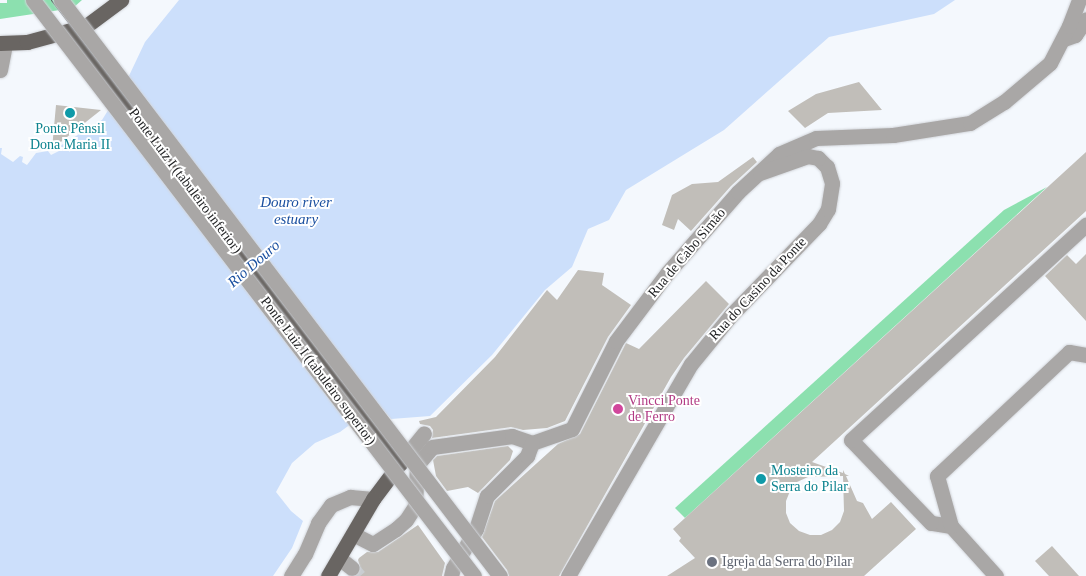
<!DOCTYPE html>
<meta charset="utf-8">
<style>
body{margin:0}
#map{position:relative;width:1086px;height:576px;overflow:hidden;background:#f4f8fd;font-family:Georgia,serif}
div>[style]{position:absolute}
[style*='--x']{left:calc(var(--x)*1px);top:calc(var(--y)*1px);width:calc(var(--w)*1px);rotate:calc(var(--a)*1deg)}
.green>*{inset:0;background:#8ce0af}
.water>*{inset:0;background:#ccdffb}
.building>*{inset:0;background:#c1beb9}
.minor-tunnel>*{height:15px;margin-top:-7.5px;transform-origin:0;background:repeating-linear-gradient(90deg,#c9cdd1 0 15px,transparent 0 23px)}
.roads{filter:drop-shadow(0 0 1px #d2d5da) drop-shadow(0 0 1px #d2d5da)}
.minor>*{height:15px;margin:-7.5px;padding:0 7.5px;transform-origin:7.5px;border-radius:7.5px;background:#a9a7a6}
.major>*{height:15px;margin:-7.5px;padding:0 7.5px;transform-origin:7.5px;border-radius:7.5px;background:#696562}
.tram>*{height:1px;margin:-0.5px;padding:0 0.5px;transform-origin:0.5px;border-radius:0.5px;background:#525356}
.bridges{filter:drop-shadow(0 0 1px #d2d5da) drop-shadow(0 0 1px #d2d5da)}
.minor-bridge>*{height:15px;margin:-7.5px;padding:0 7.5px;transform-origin:7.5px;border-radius:7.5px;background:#a9a7a6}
.dots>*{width:14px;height:14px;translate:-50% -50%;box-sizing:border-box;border:2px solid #fff;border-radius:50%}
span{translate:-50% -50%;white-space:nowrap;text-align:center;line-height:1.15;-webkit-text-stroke:4px #fff;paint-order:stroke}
.culture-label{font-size:14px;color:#0d838f}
.left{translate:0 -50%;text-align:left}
.street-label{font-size:14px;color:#1f2022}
.hotel-label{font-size:14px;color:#b23c85}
.worship-label{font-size:14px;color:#5b616d}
.water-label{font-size:15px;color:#1b50a0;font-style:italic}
</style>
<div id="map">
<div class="green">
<div style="clip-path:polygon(7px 0,82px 0,73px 8px,0 19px,0 3px,7px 3px)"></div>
<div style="clip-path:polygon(1047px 187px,685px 518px,675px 508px,1004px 210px)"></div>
</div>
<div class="water">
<div style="clip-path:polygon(179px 0,955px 0,934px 14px,829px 37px,724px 130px,626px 190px,609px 220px,588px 229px,572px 267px,545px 290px,492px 355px,430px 416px,391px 419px,378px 404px,340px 432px,315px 443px,292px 463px,276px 492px,291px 511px,303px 521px,292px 548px,273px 576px,0 576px,0 148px,2px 148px,1px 154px,13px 162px,20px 156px,23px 157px,22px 162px,27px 165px,36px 153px,48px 151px,51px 155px,59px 151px,60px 146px,102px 120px,127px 80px,145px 42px)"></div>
</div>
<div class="building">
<div style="clip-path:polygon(859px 82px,882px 110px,828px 113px,805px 128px,788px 111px,816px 94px)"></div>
<div style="clip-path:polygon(56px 105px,101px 110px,52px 149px)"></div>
<div style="clip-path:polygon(evenodd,1086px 152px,1086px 211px,812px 462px,843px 473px,843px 470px,845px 474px,849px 476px,846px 476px,857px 501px,863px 503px,872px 519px,891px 502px,916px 529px,864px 576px,667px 576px,695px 558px,679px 541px,681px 538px,673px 529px,1086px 152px,843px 476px,844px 511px,840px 522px,832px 530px,821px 535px,810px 535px,799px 531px,790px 523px,786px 513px,786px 501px,790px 491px,797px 482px,808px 477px,843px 476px)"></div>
<div style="clip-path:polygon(753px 157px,757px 162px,731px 186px,691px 231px,678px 219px,674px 230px,662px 225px,672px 195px,692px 184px,718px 182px)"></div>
<div style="clip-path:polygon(1086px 254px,1086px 321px,1045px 276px,1067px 255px,1076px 264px)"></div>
<div style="clip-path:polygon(578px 270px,604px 273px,602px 285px,631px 305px,608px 337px,565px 421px,547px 428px,523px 430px,511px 427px,432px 438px,433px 430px,430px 426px,420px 424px,419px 421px,436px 417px,495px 357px,547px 290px,557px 300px)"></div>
<div style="clip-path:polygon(706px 281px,729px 304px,684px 358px,671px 377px,559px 576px,509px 576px,507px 570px,482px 537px,495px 501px,558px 444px,580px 434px,626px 343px,639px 349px)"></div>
<div style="clip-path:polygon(508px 446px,513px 451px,510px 460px,478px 493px,468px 487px,447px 491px,436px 476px,433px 460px,437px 456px)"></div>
<div style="clip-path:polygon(418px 525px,445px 563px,442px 576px,357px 576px,361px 570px,358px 560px,359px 558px,367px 552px,378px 552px)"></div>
<div style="clip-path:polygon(1052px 546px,1079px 576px,1049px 576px,1035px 561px)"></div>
</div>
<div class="minor-tunnel">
<div style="--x:352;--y:568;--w:11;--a:49"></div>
</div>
<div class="roads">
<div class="minor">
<div style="--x:1064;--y:39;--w:12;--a:-20"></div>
<div style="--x:1075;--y:35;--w:19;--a:-55"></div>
<div style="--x:0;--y:70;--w:26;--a:-79"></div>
<div style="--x:400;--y:463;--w:38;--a:-51"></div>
<div style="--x:951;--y:526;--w:20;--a:-171"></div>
<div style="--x:931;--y:523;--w:115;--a:-133.9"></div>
<div style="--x:851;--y:440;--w:319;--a:-42.5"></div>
<div style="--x:353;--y:534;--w:22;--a:27"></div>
<div style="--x:373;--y:544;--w:27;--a:-33"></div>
<div style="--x:396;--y:529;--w:13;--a:-42"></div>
<div style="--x:406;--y:520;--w:17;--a:-57"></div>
<div style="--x:415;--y:506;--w:41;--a:-87.2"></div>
<div style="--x:417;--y:465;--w:23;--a:-50"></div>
<div style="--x:432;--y:447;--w:81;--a:-7.8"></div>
<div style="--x:512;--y:436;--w:21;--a:19"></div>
<div style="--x:532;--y:443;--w:42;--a:-19.3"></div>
<div style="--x:572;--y:429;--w:98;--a:-63.4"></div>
<div style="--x:616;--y:341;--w:86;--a:-53"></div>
<div style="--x:668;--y:272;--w:106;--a:-48.8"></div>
<div style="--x:738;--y:192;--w:56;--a:-42.8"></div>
<div style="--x:779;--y:154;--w:40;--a:-23.4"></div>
<div style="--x:816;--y:138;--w:77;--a:-2.2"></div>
<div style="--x:893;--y:135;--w:78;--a:-8.9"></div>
<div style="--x:970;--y:123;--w:40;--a:-32"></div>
<div style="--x:1004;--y:102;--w:60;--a:-40.3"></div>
<div style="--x:1050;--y:63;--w:42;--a:-62.8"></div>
<div style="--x:1069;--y:26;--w:28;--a:-69"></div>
<div style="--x:339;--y:558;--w:16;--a:38"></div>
<div style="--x:291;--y:576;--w:26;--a:-58"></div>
<div style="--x:305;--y:554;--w:34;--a:-67"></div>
<div style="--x:318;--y:523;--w:22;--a:-54"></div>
<div style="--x:331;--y:505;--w:21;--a:-23"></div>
<div style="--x:350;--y:497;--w:23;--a:5"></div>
<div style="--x:451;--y:576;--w:8;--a:-76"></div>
<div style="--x:453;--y:568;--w:45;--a:-59.5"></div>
<div style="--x:476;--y:529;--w:35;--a:-72"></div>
<div style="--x:487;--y:496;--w:57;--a:-45"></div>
<div style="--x:527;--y:456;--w:14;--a:-69"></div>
<div style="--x:568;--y:576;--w:245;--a:-59.9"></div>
<div style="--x:691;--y:364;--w:63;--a:-50.8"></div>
<div style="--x:731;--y:315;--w:127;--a:-46"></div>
<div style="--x:819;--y:224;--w:17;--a:-59"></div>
<div style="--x:828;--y:209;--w:26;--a:-81"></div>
<div style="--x:832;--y:183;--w:17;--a:-107"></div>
<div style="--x:827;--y:167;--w:13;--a:-135"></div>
<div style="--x:818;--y:158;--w:10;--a:-169"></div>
<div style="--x:808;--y:156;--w:51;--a:160.5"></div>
<div style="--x:996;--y:576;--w:67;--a:-132"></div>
<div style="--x:951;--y:526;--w:52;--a:-105.6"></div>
<div style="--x:937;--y:476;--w:181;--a:-43.2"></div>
<div style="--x:1069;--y:352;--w:17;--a:10"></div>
</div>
<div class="major">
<div style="--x:70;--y:31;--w:544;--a:52.62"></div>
<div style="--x:400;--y:463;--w:45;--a:126.9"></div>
<div style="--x:373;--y:499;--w:89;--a:120.3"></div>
<div style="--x:0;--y:43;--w:27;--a:-2"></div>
<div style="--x:27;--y:42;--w:61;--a:-15.2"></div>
<div style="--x:86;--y:26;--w:44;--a:-36.6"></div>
</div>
</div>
<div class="tram">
<div style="--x:39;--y:0;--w:726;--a:52.5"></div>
<div style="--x:51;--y:0;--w:725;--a:52.56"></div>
</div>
<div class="bridges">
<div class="minor-bridge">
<div style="--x:33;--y:0;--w:725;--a:52.56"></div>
<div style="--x:61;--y:0;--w:724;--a:52.69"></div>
</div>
</div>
<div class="dots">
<div style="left:70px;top:113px;background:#0f9aa8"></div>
<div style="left:618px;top:409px;background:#d1479c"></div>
<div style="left:761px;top:479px;background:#0f9aa8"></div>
<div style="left:712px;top:562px;background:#6b7280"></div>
</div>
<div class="culture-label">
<span style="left:70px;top:137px">Ponte Pênsil<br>Dona Maria II</span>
<span class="left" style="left:771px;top:479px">Mosteiro da<br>Serra do Pilar</span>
</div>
<div class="street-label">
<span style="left:185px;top:181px;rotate:53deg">Ponte Luiz I (tabuleiro inferior)</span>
<span style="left:687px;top:253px;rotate:-50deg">Rua de Cabo Simão</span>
<span style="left:758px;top:289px;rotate:-47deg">Rua do Casino da Ponte</span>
<span style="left:318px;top:371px;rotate:53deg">Ponte Luiz I (tabuleiro superior)</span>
</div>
<div class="hotel-label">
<span class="left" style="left:628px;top:409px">Vincci Ponte<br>de Ferro</span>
</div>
<div class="worship-label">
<span class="left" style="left:722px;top:562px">Igreja da Serra do Pilar</span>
</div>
<div class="water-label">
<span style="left:296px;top:211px">Douro river<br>estuary</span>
<span style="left:254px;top:264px;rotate:-41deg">Rio Douro</span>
</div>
</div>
